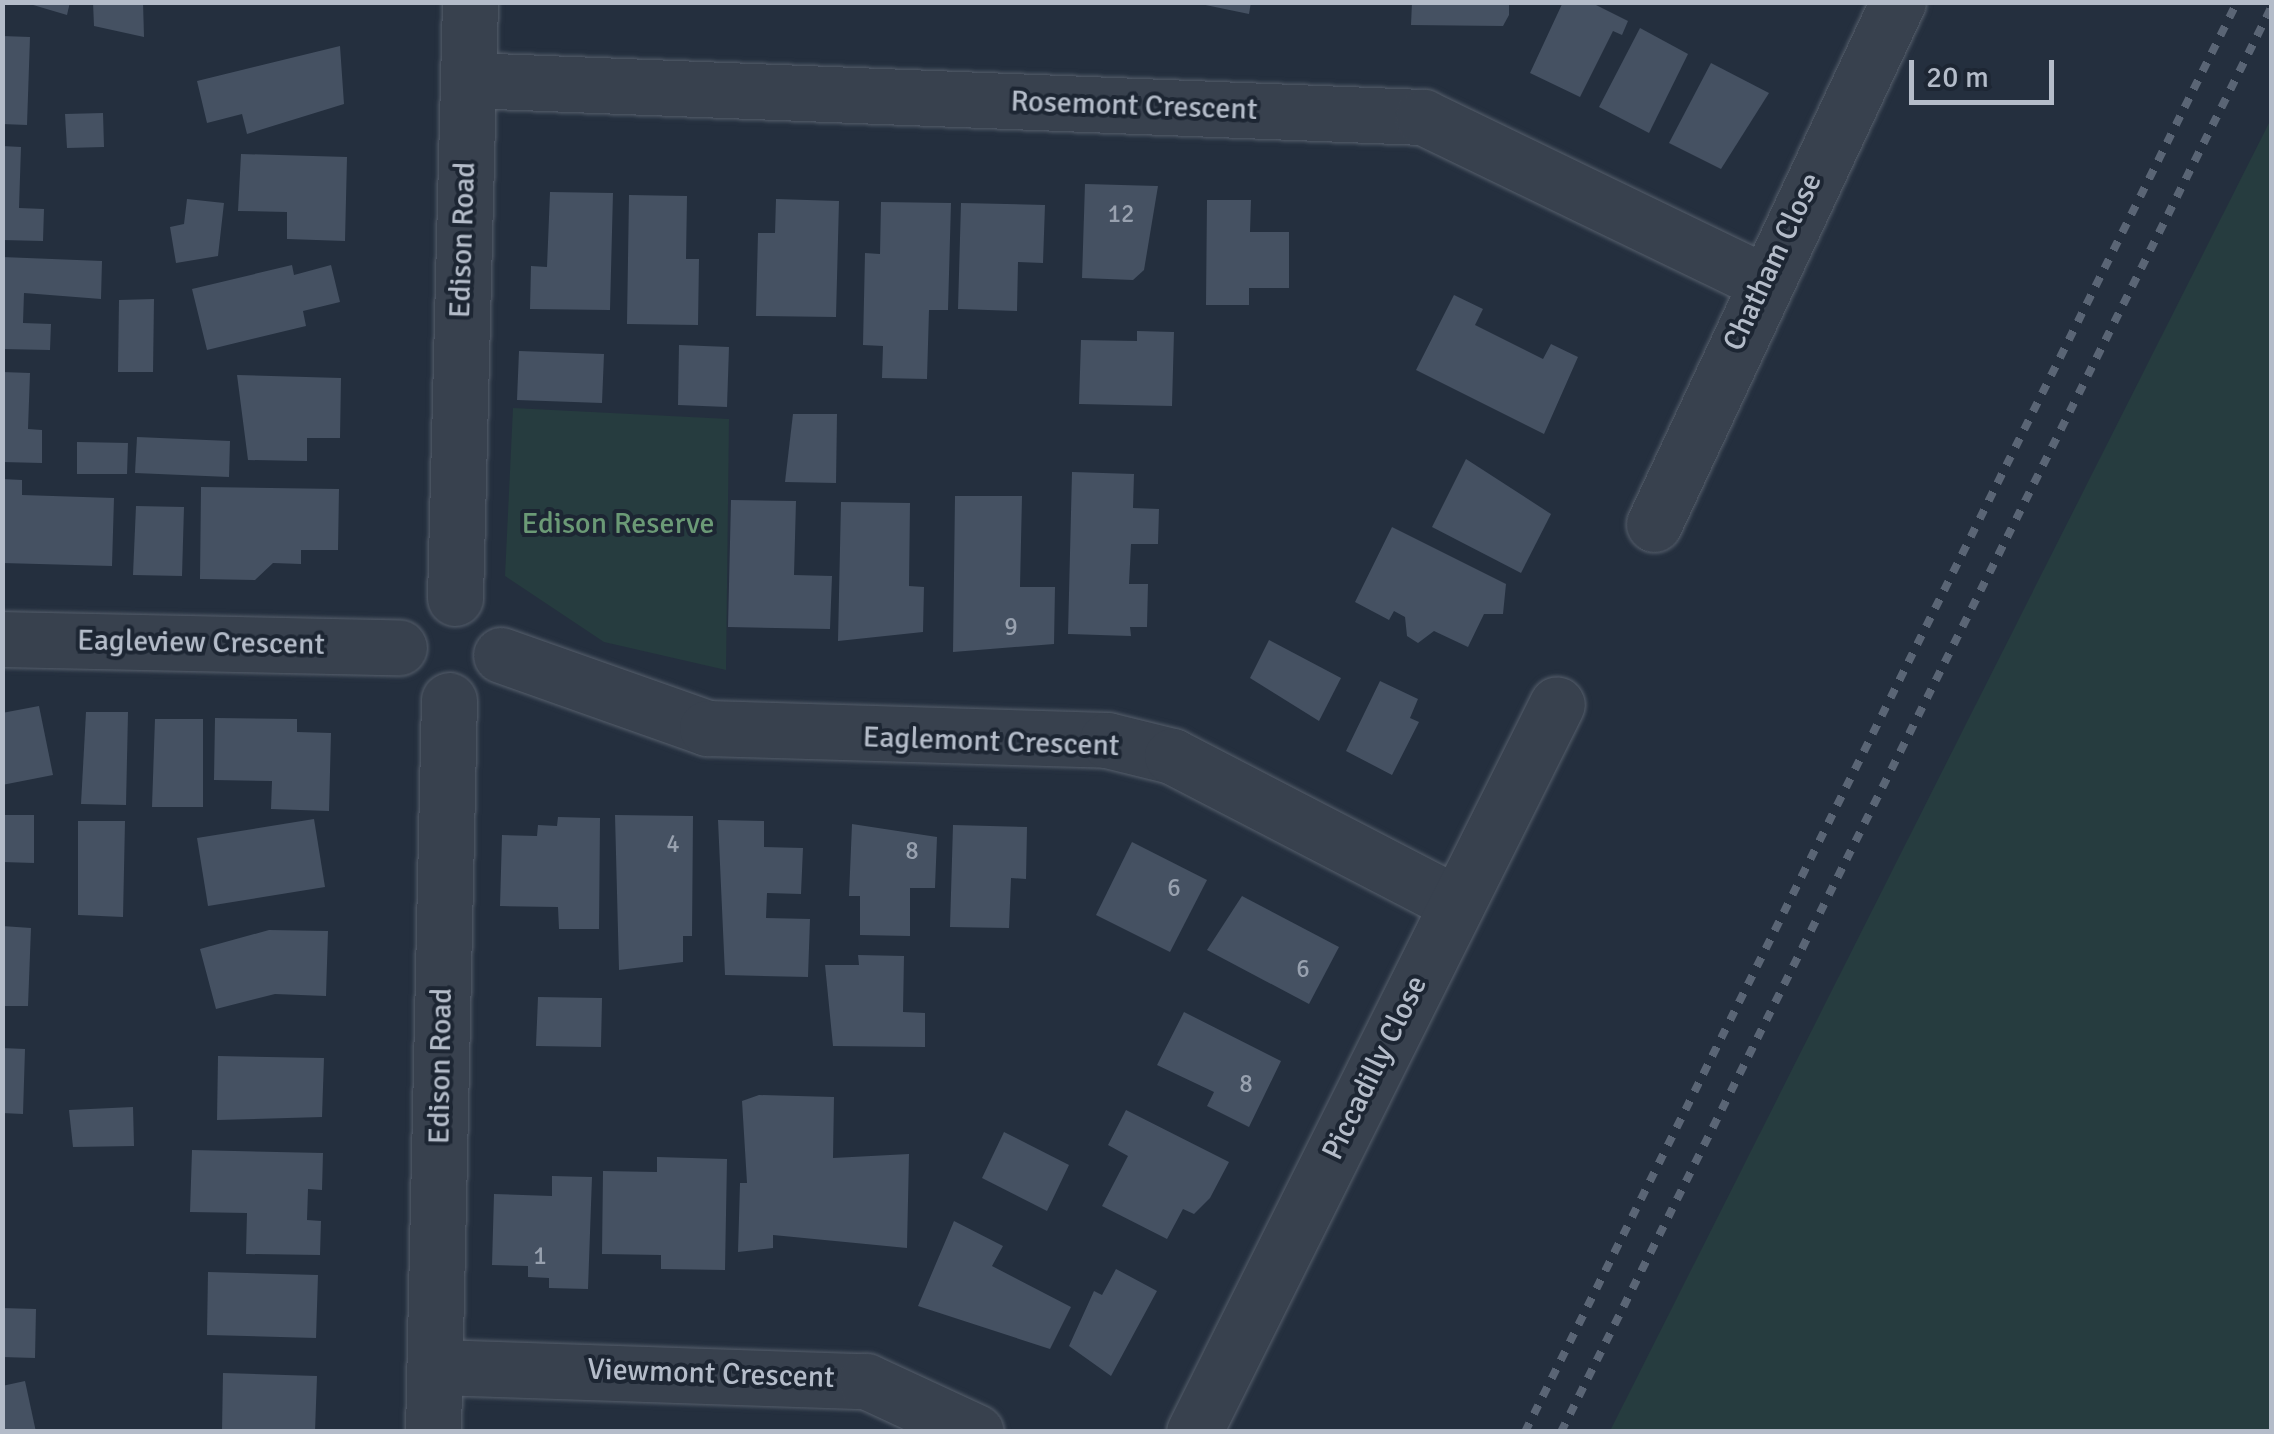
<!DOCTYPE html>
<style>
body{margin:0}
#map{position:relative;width:2274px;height:1434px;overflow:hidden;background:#242f3e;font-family:Signika,sans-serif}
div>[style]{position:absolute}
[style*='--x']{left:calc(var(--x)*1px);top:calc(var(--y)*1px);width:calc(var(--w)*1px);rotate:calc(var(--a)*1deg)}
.green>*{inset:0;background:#263c3f}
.building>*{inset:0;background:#455162}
.roads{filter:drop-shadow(0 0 2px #565f6c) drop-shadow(0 0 2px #565f6c)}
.minor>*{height:55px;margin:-27.5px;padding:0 27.5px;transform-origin:27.5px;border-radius:27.5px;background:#38414e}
.rail>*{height:8px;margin-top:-4px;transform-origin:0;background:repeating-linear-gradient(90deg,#5a6575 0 10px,transparent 0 20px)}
span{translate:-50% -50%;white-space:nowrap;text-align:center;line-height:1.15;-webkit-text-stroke:8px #1d2633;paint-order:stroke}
.number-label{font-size:25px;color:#98a1af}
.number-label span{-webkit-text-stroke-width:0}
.street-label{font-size:30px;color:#b4bcc9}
.park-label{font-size:30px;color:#6b9a76}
.frame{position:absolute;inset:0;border:5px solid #b4bcc9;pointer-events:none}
.scale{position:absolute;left:1909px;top:60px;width:145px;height:45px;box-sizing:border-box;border:5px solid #b4bcc9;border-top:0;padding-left:12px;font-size:30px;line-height:35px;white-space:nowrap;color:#b4bcc9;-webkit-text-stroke:8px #1d2633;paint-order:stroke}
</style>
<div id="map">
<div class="green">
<div style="clip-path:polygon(2271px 119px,2271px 1431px,1610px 1431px,1965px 726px)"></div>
<div style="clip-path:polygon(513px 408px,729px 419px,726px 670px,604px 642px,505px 576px)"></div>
</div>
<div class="building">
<div style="clip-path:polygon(23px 2px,70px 2px,67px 15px)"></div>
<div style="clip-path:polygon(93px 2px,143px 2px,144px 37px,94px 26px)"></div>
<div style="clip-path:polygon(1191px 2px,1251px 2px,1249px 14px)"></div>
<div style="clip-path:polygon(1412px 2px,1509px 2px,1509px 15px,1503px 26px,1411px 25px)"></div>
<div style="clip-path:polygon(1563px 2px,1590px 2px,1628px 21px,1622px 35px,1613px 31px,1580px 97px,1530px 73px)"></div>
<div style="clip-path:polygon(1640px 28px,1688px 54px,1649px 133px,1599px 107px)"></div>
<div style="clip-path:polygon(2px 36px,30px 37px,27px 125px,2px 124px)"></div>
<div style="clip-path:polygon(340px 46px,344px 104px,247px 134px,242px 114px,207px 123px,197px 81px)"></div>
<div style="clip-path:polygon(1711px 63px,1769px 93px,1721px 169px,1669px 143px)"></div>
<div style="clip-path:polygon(103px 113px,104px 147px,67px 148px,65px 114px)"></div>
<div style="clip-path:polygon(2px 146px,21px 147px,19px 208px,44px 209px,43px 241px,2px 240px)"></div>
<div style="clip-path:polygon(241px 154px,347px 157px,345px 241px,287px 239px,287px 212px,238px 211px)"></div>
<div style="clip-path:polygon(1085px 184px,1158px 186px,1144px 270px,1133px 280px,1082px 278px)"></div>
<div style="clip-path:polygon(550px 192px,613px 193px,610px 310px,530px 309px,531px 266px,547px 267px)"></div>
<div style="clip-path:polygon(629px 195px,687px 196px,686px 259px,699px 259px,698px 325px,627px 324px)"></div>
<div style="clip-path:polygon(187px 199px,224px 203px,218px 256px,176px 263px,170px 227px,184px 224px)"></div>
<div style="clip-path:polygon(776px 199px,839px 201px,836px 317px,756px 316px,758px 233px,775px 233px)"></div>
<div style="clip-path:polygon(1207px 200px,1251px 200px,1250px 232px,1289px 232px,1289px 288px,1249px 288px,1249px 305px,1206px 305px)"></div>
<div style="clip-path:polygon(881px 202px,951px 203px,948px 310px,929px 310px,927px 379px,882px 378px,883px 346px,863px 345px,865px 253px,880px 254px)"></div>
<div style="clip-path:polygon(961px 203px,1045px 205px,1043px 263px,1018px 262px,1017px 311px,958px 309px)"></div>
<div style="clip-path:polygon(2px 257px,102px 261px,101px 299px,24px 293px,23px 323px,51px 324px,50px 350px,2px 349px)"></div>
<div style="clip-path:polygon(292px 265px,294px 275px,331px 265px,340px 302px,303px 311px,306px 326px,207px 350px,192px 289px)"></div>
<div style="clip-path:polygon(1454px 295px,1483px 309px,1475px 325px,1543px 359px,1551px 344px,1578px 357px,1544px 434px,1416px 370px)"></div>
<div style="clip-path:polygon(154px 299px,153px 372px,118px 372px,119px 300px)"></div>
<div style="clip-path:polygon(1137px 331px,1174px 332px,1172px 406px,1079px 404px,1081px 340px,1137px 341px)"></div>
<div style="clip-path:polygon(679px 345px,729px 347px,727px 407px,678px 405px)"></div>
<div style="clip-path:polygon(519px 351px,604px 354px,602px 403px,517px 400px)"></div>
<div style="clip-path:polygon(2px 372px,30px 373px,28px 429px,42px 430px,42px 463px,2px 462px)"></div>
<div style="clip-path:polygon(237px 375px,341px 378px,340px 438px,307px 438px,307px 461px,248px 460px)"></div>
<div style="clip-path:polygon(793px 414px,837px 414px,836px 483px,785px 482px)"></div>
<div style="clip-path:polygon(137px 437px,230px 441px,229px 477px,135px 473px)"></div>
<div style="clip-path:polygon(77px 442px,128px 443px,127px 474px,77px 474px)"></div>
<div style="clip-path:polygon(1466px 459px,1551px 514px,1521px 573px,1432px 527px)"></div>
<div style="clip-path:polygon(1072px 472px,1134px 474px,1133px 508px,1159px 509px,1158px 544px,1131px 544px,1129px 584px,1148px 584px,1147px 627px,1130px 627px,1131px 636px,1068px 634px)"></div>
<div style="clip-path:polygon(2px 479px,22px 480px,22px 495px,114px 498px,112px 566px,2px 563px)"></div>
<div style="clip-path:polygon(201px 487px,339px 489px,338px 550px,301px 550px,301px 564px,273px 563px,255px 580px,200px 579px)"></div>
<div style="clip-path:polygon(955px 496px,1022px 496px,1020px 587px,1055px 587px,1054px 644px,953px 652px)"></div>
<div style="clip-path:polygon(731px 500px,796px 501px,794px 575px,832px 576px,830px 629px,728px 627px)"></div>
<div style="clip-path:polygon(841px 502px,910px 503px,909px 586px,924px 587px,923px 632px,838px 641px)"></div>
<div style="clip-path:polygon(136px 506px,184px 507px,182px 576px,133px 575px)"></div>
<div style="clip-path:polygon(1392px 527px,1506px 584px,1503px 614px,1484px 614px,1468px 647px,1434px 631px,1418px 643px,1407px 636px,1405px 617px,1394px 611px,1389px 620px,1355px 602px)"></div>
<div style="clip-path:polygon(1269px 640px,1341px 678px,1319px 721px,1250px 678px)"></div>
<div style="clip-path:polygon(1380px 681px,1418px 699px,1410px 718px,1419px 722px,1392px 775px,1346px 751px)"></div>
<div style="clip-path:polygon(39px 706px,53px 775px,2px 785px,2px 713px)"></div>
<div style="clip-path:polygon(86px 712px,128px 712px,126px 805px,81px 804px)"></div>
<div style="clip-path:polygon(215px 718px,297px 719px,297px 732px,331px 733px,329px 811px,271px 809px,272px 781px,214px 780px)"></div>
<div style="clip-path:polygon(155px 719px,203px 719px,203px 807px,152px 807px)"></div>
<div style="clip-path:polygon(2px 815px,34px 815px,34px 863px,2px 862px)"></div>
<div style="clip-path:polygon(615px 815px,693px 816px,692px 936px,683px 936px,683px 962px,619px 970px)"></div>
<div style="clip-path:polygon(558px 817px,600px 818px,599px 929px,559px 929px,558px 907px,500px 906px,502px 835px,537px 836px,538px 825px,557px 826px)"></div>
<div style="clip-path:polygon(314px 819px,325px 887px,208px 906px,197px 838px)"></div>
<div style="clip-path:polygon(718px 820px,764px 821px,764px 847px,803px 848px,801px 894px,767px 893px,766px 918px,810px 919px,808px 977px,725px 975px)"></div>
<div style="clip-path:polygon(78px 821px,125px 821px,123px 917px,78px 915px)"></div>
<div style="clip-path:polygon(852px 824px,937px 837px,935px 888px,910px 888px,910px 936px,860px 935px,860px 896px,849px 896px)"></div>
<div style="clip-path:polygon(953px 825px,1027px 827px,1026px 879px,1011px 878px,1009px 928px,950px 927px)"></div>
<div style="clip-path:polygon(1132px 842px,1207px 880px,1170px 952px,1096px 915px)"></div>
<div style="clip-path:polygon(1242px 896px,1339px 947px,1309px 1004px,1207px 950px)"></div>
<div style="clip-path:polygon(2px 926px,31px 928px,28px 1006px,2px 1006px)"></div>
<div style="clip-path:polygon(269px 930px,328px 931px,326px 996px,275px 994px,216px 1009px,200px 949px)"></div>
<div style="clip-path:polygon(858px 955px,904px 956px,903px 1012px,925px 1013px,925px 1047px,833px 1046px,825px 965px,859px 965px)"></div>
<div style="clip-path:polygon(538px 997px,602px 998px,601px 1047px,536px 1046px)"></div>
<div style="clip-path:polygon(1184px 1012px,1281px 1061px,1249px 1127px,1207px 1106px,1214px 1092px,1157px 1065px)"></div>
<div style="clip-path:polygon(2px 1048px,25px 1049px,23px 1114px,2px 1113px)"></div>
<div style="clip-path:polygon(218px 1056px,324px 1058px,322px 1117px,217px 1120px)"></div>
<div style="clip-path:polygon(759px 1095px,834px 1097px,833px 1158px,909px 1154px,907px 1248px,773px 1235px,773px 1248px,738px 1252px,740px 1183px,747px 1183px,742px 1101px)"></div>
<div style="clip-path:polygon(133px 1107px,134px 1146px,73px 1147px,69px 1110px)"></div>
<div style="clip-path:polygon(1126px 1110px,1229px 1162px,1210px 1198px,1194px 1214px,1183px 1209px,1167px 1239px,1102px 1206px,1128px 1156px,1108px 1145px)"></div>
<div style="clip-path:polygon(1004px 1132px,1069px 1165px,1047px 1211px,982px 1178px)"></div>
<div style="clip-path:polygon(192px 1150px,323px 1153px,322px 1190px,308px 1189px,307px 1220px,321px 1221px,320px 1255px,246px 1254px,247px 1213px,190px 1212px)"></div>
<div style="clip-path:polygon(657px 1157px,727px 1159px,725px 1270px,661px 1269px,661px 1255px,602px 1254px,603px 1171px,657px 1172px)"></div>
<div style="clip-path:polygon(552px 1176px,592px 1177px,588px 1289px,549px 1288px,549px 1278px,528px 1277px,528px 1266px,492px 1265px,494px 1194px,552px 1196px)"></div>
<div style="clip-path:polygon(954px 1221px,1003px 1246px,992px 1266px,1071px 1307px,1050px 1349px,918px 1306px)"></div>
<div style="clip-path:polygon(1116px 1269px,1157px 1291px,1111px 1376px,1069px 1346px,1094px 1291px,1102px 1295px)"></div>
<div style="clip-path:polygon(208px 1272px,318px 1275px,316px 1338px,207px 1335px)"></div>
<div style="clip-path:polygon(2px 1308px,36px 1309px,35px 1358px,2px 1357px)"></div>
<div style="clip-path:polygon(223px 1373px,317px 1376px,315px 1432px,222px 1432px)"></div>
<div style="clip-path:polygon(25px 1381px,36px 1432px,2px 1432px,2px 1386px)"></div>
</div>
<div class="roads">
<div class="minor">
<div style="--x:468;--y:80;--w:956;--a:2.22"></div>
<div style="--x:1423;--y:117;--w:377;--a:25.8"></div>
<div style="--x:1654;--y:524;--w:576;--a:-64.95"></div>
<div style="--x:455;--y:598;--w:596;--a:-88.56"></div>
<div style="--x:2;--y:639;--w:397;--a:1.2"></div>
<div style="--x:501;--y:655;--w:219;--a:19.5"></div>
<div style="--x:707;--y:728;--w:400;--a:1.7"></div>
<div style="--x:1107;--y:740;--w:67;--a:13.8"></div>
<div style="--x:1172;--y:756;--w:321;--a:27.4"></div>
<div style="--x:435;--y:1367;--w:431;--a:1.9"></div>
<div style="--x:866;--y:1381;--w:121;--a:24.9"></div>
<div style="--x:433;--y:1432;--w:732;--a:-88.75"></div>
<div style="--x:1194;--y:1432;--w:813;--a:-63.5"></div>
</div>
</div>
<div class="rail">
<div style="--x:1525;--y:1432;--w:1597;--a:-63.53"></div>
<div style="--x:1561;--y:1432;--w:1593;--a:-63.5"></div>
</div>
<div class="number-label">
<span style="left:1121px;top:214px">12</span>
<span style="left:1011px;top:627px">9</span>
<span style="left:673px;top:844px">4</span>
<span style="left:912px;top:851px">8</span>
<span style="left:1174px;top:888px">6</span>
<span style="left:1303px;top:969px">6</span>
<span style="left:1246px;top:1084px">8</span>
<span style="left:540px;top:1256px">1</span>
</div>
<div class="street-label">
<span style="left:1134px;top:106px;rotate:2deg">Rosemont Crescent</span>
<span style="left:463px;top:240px;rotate:-88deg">Edison Road</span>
<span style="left:1773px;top:262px;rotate:-65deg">Chatham Close</span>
<span style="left:201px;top:643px;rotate:1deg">Eagleview Crescent</span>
<span style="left:991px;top:742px;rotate:2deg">Eaglemont Crescent</span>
<span style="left:441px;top:1066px;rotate:-89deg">Edison Road</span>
<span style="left:1375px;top:1068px;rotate:-64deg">Piccadilly Close</span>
<span style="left:711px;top:1374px;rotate:2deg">Viewmont Crescent</span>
</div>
<div class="park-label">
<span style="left:618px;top:524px">Edison Reserve</span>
</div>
<div class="frame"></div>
<div class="scale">20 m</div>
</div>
